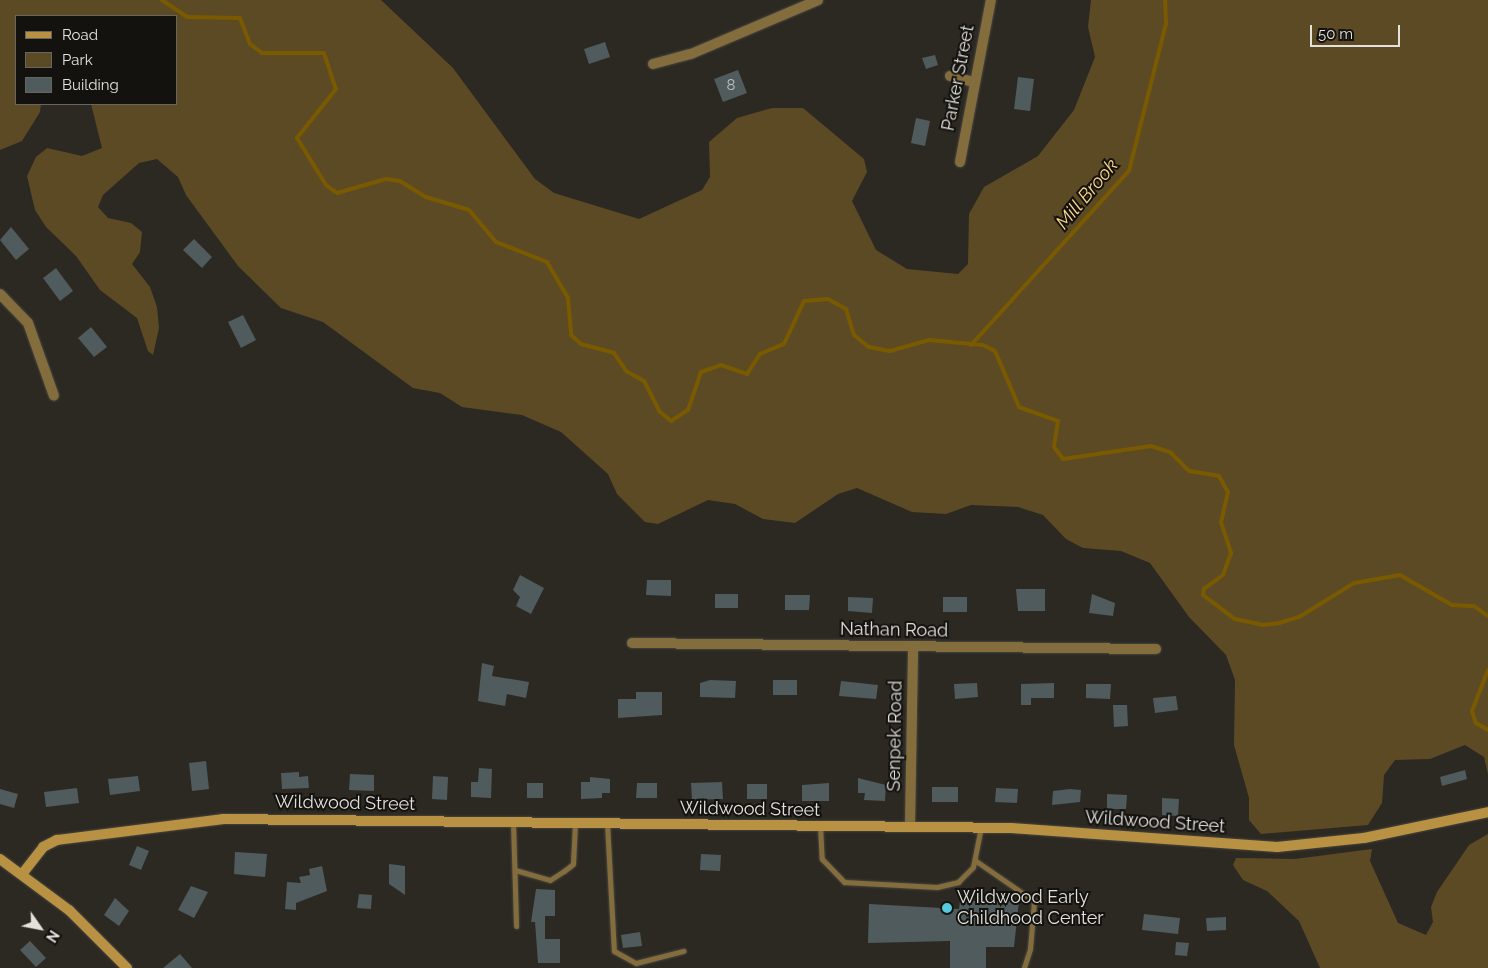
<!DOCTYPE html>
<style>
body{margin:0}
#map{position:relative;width:1488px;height:968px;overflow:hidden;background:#2c2922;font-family:Raleway,sans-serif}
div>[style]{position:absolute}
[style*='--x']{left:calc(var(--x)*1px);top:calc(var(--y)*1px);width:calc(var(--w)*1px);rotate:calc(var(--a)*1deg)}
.green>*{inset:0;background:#5c4a24}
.stream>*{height:4px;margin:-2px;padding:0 2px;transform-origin:2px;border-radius:2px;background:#7a5a00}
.building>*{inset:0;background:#505b5d}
.roads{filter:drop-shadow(0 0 1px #494640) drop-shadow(0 0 1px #494640)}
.lane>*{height:5px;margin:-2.5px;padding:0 2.5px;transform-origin:2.5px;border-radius:2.5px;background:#846d3d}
.street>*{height:10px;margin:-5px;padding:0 5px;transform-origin:5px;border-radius:5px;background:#846d3d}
.secondary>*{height:10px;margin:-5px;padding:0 5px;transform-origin:5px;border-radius:5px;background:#b89242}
.dots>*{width:14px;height:14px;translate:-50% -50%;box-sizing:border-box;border:2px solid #13120f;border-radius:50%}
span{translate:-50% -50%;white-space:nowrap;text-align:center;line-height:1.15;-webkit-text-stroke:4px #13120f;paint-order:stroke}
.number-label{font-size:15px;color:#bec0bc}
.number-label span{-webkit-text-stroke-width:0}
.street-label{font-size:18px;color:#e3e1dc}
.poi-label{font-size:18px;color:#e3e1dc}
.left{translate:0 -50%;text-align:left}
.water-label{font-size:19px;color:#fdd78a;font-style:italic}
.legend{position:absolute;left:15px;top:15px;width:162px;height:90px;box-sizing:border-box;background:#13120f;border:1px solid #666561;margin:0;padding:6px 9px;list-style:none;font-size:15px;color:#e3e1dc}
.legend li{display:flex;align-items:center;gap:10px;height:25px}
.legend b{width:25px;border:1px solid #666561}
.north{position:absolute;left:15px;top:903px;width:50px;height:50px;-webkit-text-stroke:4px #13120f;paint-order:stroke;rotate:123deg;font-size:14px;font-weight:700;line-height:20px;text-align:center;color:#e3e1dc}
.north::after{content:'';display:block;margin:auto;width:18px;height:22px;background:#e3e1dc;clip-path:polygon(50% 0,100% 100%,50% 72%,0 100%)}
.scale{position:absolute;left:1310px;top:25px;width:90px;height:22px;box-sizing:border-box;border:2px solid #e3e1dc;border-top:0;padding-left:6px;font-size:15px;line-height:18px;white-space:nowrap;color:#e3e1dc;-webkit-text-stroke:4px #13120f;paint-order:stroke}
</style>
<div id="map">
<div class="green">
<div style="clip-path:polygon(0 0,381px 0,453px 68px,535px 179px,554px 193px,639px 219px,702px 190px,710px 177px,709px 142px,737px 118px,772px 108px,803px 108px,864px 159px,867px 172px,852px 201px,876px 250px,907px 269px,958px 274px,968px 264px,969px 214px,984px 187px,1038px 156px,1074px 110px,1095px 57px,1088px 27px,1091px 0,1488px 0,1488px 774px,1484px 757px,1465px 745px,1430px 759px,1395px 760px,1384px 775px,1382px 803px,1368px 825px,1261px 834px,1249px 820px,1249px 798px,1234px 745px,1235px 680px,1226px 655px,1189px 617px,1150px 563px,1121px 551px,1083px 548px,1066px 539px,1043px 515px,1018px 507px,971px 505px,946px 514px,912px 512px,857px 488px,838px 494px,795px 523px,763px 519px,735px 504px,708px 500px,658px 524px,645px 522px,617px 494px,608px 474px,561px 432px,522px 415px,462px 407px,440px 393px,413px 388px,323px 322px,281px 308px,238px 266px,186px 195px,178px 177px,157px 159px,139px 163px,103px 195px,98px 207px,108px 218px,131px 223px,142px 232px,140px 252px,132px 264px,150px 287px,157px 307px,159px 328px,153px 355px,148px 351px,137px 318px,100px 290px,76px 256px,46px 227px,35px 210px,27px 176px,36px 157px,47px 148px,82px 156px,102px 148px,91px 104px,176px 104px,176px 16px,16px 16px,16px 104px,41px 104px,40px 112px,22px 141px,0 150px)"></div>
<div style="clip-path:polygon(1488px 834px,1488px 968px,1320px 968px,1299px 921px,1267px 891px,1243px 880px,1233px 865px,1236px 858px,1295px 859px,1372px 849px,1370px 861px,1398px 923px,1426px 935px,1433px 922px,1431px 907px,1437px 892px,1469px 845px)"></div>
</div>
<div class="stream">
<div style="--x:162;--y:0;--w:30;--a:34"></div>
<div style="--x:187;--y:17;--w:53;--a:1.1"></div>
<div style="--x:240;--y:18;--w:28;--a:69"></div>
<div style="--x:250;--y:44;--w:15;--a:37"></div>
<div style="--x:262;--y:53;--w:62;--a:0"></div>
<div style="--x:324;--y:53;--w:38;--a:72"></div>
<div style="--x:336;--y:89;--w:63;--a:128.5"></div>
<div style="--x:297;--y:138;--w:55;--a:58.3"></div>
<div style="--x:326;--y:185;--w:14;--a:36"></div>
<div style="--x:337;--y:193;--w:51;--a:-15.9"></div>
<div style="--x:386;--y:179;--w:14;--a:8"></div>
<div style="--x:400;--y:181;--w:31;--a:32"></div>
<div style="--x:426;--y:197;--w:45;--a:16.8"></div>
<div style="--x:469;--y:210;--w:42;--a:49.8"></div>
<div style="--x:496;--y:242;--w:55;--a:21.4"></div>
<div style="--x:547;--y:262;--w:42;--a:59.7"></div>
<div style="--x:568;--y:298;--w:37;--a:85"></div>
<div style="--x:571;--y:335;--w:13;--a:42"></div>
<div style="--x:581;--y:344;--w:34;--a:15"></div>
<div style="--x:614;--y:353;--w:22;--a:56"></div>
<div style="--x:626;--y:371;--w:21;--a:29"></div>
<div style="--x:644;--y:381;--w:35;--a:63"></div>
<div style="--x:660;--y:412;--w:14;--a:39"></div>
<div style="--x:671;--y:421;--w:20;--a:-33"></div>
<div style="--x:688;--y:410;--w:40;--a:-71.1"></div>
<div style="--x:701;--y:372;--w:21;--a:-19"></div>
<div style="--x:721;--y:365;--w:28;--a:19"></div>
<div style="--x:747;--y:374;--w:24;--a:-57"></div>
<div style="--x:760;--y:354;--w:26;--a:-23"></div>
<div style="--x:784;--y:344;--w:47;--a:-65.1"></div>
<div style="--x:804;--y:301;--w:24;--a:-5"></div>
<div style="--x:828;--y:299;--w:21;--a:29"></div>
<div style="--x:846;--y:309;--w:27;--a:73"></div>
<div style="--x:854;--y:335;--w:19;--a:39"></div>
<div style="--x:869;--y:347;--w:21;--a:11"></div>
<div style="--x:890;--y:351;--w:41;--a:-15.8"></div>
<div style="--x:929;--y:340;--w:54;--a:5.3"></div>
<div style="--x:983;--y:345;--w:13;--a:27"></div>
<div style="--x:995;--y:351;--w:61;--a:66.8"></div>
<div style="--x:1019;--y:407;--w:41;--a:19.7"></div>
<div style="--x:1058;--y:421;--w:26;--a:99"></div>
<div style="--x:1054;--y:447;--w:15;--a:53"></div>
<div style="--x:1063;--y:459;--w:89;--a:-8.4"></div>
<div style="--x:1151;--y:446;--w:20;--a:18"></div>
<div style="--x:1170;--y:452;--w:27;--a:45"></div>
<div style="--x:1189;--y:471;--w:30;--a:9"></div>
<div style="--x:1219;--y:476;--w:18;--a:61"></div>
<div style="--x:1228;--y:492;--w:31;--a:103"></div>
<div style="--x:1221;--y:522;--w:33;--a:72"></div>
<div style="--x:1231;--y:553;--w:23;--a:110"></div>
<div style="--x:1223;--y:575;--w:24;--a:144"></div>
<div style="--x:1204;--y:589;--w:6;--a:99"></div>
<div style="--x:1203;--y:595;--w:40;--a:37"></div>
<div style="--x:1235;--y:619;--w:29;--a:12"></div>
<div style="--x:1263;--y:625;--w:16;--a:-7"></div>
<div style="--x:1279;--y:623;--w:21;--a:-17"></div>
<div style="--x:1299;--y:617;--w:65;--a:-31.7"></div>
<div style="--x:1354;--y:583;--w:47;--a:-9.9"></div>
<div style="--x:1400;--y:575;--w:60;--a:30"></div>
<div style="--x:1452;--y:605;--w:22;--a:3"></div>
<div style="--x:1474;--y:606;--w:17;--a:36"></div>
<div style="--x:971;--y:345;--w:235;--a:-47.8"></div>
<div style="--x:1129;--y:171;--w:152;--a:-75.9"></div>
<div style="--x:1166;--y:24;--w:24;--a:-92"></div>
<div style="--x:1488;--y:670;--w:44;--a:111.3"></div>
<div style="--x:1472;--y:711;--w:13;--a:72"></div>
<div style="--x:1476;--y:723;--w:14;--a:30"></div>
</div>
<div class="building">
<div style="clip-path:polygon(605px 42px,610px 57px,589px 64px,584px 49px)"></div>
<div style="clip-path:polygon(935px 55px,938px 65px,926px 69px,922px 58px)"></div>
<div style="clip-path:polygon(738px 70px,747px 93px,723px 102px,714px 79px)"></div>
<div style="clip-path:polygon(1018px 77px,1034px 79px,1030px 111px,1014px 109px)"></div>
<div style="clip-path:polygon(916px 118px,930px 121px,925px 146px,911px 143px)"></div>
<div style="clip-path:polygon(11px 227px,29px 249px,16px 260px,0 240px)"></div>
<div style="clip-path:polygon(194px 239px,212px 257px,202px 268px,183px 250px)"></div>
<div style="clip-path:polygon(56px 268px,73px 291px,60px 301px,43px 278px)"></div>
<div style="clip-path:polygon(243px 315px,256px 340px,241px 348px,228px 322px)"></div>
<div style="clip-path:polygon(91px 327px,107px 347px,94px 357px,78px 338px)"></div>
<div style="clip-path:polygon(520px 575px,544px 588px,531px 614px,516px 606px,520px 597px,513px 590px)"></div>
<div style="clip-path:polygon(647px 580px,671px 580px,671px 596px,646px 595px)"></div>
<div style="clip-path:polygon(1016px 589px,1045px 589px,1045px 611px,1018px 611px)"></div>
<div style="clip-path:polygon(715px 594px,738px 594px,738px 608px,715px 608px)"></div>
<div style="clip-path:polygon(1092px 594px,1115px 603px,1113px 616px,1089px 613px)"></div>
<div style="clip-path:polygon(785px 595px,810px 595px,809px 610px,785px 610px)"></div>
<div style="clip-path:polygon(848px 597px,873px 598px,872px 613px,848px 611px)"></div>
<div style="clip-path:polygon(943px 597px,967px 597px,967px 612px,943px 612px)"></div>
<div style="clip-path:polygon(482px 663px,494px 666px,492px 676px,529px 682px,526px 698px,507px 694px,505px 706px,478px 701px)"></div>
<div style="clip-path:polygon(710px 680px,736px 681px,735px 698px,700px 697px,700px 683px)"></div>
<div style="clip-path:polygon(773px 680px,797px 680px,797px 695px,773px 695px)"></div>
<div style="clip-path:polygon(841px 681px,878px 685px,876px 699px,839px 696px)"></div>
<div style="clip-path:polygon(977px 683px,978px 697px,955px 699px,954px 684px)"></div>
<div style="clip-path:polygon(1054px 683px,1054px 698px,1031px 698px,1031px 705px,1021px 705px,1021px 684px)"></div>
<div style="clip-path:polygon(1086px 684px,1111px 684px,1110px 699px,1086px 698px)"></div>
<div style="clip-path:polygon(636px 692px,662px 692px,662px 715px,618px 718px,618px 699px,636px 699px)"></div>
<div style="clip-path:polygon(1176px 696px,1178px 710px,1155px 713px,1153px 698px)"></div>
<div style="clip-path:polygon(1113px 705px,1127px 705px,1128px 726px,1114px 727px)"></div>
<div style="clip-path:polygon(206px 761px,209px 789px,192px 791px,189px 763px)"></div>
<div style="clip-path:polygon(479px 768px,492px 769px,491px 798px,471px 797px,471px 782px,478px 782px)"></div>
<div style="clip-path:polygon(1465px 770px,1467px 779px,1442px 786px,1440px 777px)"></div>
<div style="clip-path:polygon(299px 772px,299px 777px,308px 776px,309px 788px,282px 789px,281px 773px)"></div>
<div style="clip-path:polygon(350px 774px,374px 775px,374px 791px,349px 790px)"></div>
<div style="clip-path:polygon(138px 776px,140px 791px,110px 795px,108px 779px)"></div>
<div style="clip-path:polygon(433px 776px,448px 777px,447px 800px,432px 799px)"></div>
<div style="clip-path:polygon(590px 777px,610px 779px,610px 793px,602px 793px,602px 798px,581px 799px,581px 782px,590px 782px)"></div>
<div style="clip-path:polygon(858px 778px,886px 785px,885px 801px,864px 800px,865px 793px,858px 793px)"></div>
<div style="clip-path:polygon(722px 782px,723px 799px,692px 800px,691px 783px)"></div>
<div style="clip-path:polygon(527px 783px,543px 783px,543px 798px,527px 798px)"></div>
<div style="clip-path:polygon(637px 783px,657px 783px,657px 798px,636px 798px)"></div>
<div style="clip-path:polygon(829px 783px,829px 801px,802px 801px,802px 785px)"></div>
<div style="clip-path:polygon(747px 784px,767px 784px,767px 799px,747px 799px)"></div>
<div style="clip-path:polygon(932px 787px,958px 787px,958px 802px,932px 802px)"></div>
<div style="clip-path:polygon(77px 788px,79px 803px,46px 807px,44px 792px)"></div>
<div style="clip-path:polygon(996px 788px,1018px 789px,1017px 803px,995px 802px)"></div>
<div style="clip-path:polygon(0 789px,18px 794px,14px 808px,0 804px)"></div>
<div style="clip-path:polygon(1070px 789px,1081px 790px,1080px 802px,1052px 805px,1053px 791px)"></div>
<div style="clip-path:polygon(1107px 794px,1127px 795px,1126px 809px,1107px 809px)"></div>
<div style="clip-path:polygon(1162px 798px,1179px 799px,1178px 816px,1162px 815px)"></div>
<div style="clip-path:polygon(137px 846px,149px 851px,141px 870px,129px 865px)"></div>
<div style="clip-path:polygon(235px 852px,267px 854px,265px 877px,234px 874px)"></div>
<div style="clip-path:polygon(701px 854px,721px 855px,720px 871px,700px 870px)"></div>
<div style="clip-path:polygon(389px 864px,405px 866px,405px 895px,389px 884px)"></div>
<div style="clip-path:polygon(322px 866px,327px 891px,296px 903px,296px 910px,285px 909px,287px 882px,301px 883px,299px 877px,310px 875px,309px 869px)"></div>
<div style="clip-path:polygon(191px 886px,208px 892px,194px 918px,178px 910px)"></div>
<div style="clip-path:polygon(536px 889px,555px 890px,555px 916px,545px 916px,545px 939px,560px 939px,560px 963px,538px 963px,535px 922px,531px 922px)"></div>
<div style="clip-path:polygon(359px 894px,372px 895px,371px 909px,357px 908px)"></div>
<div style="clip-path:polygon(115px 898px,129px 911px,119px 926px,104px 915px)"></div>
<div style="clip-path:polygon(960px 901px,1019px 901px,1014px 947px,986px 947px,986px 968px,950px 968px,950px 941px,868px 943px,869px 904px,959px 909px)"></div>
<div style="clip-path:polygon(1144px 914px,1180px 918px,1178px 934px,1142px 930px)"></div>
<div style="clip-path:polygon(1226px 917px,1226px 930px,1207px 931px,1206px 918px)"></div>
<div style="clip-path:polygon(640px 932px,642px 946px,623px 948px,621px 935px)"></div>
<div style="clip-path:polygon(30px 941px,46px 958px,36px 967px,20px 950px)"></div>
<div style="clip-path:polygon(1176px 942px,1189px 943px,1187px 956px,1175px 955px)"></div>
<div style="clip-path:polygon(180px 954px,192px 968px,163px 968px)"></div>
</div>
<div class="roads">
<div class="lane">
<div style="--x:513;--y:822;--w:104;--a:88.3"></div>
<div style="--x:607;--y:823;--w:128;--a:86.9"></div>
<div style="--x:614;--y:951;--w:25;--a:29"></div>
<div style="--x:636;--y:963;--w:49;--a:-14.3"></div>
<div style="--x:820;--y:826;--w:33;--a:87"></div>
<div style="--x:822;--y:859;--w:32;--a:46"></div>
<div style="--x:844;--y:882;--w:93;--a:3.1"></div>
<div style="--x:937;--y:887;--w:22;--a:-13"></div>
<div style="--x:958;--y:882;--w:21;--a:-45"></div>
<div style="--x:973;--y:867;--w:41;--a:-78.7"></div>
<div style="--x:976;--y:861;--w:70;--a:34.6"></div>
<div style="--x:1034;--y:901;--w:48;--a:94.8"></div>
<div style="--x:1030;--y:949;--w:20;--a:108"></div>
<div style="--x:515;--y:870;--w:36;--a:16"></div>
<div style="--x:550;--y:880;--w:17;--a:-33"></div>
<div style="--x:564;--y:871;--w:11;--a:-38"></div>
<div style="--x:573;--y:864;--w:41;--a:-87.2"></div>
</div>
<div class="street">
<div style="--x:653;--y:64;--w:39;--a:-15"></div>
<div style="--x:691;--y:54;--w:138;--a:-23"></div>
<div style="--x:950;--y:76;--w:25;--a:14"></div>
<div style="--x:960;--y:162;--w:165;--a:-79.2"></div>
<div style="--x:0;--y:294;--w:40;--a:46"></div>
<div style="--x:28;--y:323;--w:77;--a:70.4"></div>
<div style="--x:632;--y:643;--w:524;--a:0.66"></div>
<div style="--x:910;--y:825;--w:178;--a:-89"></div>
</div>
<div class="secondary">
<div style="--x:0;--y:859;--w:86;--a:36.5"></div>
<div style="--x:69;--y:910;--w:82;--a:45"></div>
<div style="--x:23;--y:873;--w:33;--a:-52"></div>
<div style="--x:43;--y:847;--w:16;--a:-27"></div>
<div style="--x:57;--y:840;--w:167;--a:-7.2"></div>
<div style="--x:223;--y:819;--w:788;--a:0.65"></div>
<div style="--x:1011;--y:828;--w:267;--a:4.1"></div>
<div style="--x:1277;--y:847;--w:87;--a:-5.9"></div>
<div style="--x:1364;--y:838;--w:127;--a:-11.8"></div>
</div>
</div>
<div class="dots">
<div style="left:947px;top:908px;background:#54cadd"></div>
</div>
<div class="number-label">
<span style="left:731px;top:86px">8</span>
</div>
<div class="street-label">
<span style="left:958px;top:78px;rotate:-79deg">Parker Street</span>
<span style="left:894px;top:630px;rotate:1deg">Nathan Road</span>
<span style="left:895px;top:736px;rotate:-89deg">Senpek Road</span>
<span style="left:345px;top:803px;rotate:1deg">Wildwood Street</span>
<span style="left:750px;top:809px;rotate:1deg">Wildwood Street</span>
<span style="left:1155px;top:822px;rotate:4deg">Wildwood Street</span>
</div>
<div class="poi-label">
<span class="left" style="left:957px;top:908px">Wildwood Early<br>Childhood Center</span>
</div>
<div class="water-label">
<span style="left:1087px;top:194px;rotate:-50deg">Mill Brook</span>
</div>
<ul class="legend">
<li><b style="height:6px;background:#b89242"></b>Road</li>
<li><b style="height:14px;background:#5c4a24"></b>Park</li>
<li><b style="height:14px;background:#505b5d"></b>Building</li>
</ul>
<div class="north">N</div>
<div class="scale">50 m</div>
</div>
